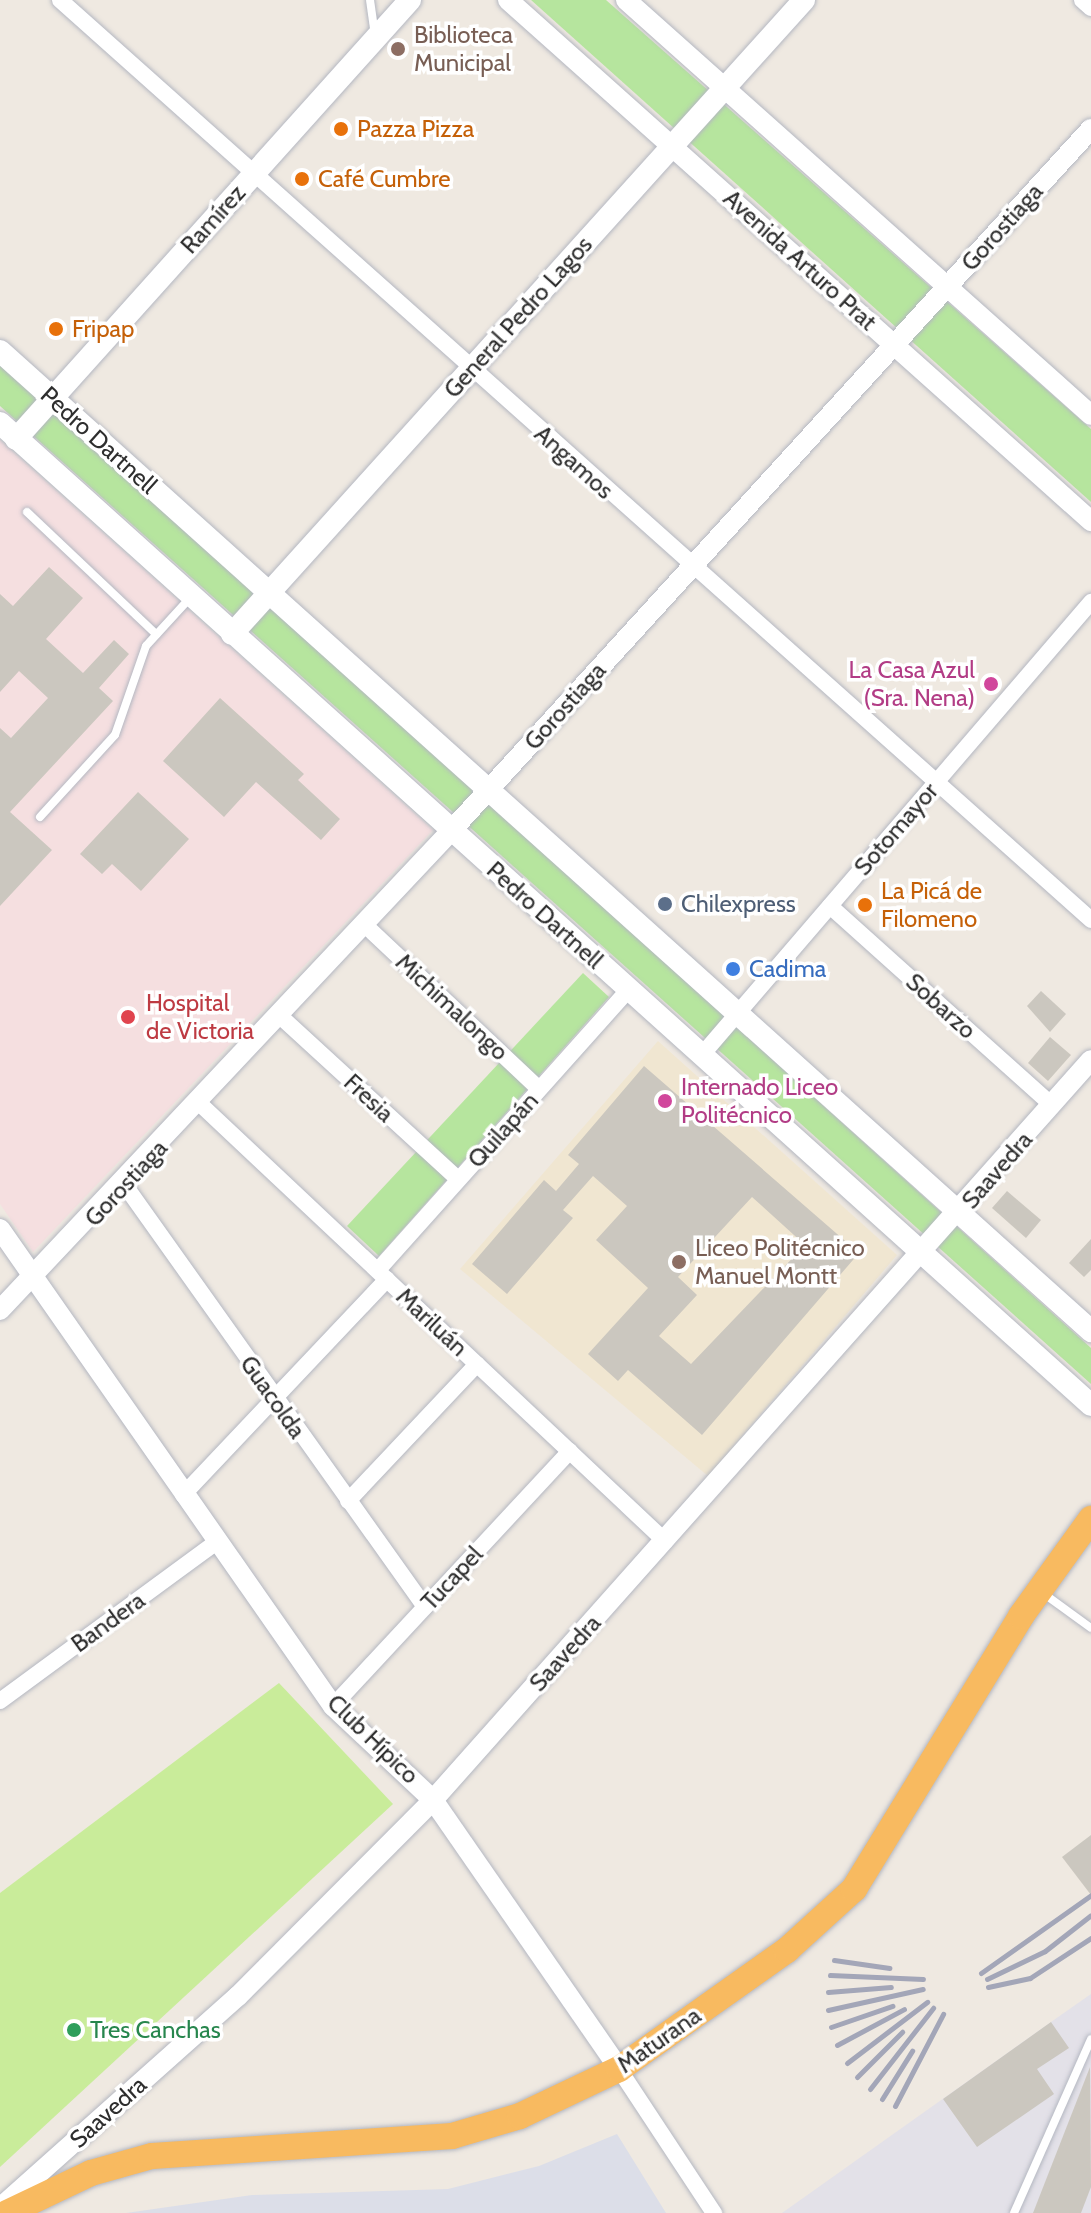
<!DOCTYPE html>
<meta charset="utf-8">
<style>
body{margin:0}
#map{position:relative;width:1091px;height:2213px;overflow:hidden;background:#efe9e1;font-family:Cabin,sans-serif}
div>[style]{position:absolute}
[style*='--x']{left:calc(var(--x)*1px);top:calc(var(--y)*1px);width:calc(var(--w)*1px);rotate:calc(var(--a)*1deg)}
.industrial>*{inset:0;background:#e3e1e8}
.education>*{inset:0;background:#f0e6d1}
.medical>*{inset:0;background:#f5dfe0}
.airport>*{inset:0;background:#dcdee8}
.green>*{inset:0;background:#b6e59e}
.pitch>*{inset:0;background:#c9ec9a}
.building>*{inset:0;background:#cbc7bf}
.roads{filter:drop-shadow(0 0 2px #b4b7c1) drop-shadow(0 0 2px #b4b7c1)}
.service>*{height:8px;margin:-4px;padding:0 4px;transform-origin:4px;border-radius:4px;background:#fff}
.minor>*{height:16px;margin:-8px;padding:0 8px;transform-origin:8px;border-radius:8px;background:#fff}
.tertiary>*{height:20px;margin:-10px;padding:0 10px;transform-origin:10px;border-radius:10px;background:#fff}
.secondary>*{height:22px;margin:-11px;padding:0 11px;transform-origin:11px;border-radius:11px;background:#fff}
.trunk>*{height:26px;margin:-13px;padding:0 13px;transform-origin:13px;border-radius:13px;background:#f8ba60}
.rail>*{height:5px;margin:-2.5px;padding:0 2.5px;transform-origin:2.5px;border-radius:2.5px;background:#a3a6b8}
.dots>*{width:22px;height:22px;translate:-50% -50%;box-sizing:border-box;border:4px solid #fff;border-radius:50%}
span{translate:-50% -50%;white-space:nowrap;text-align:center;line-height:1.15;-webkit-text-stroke:7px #fff;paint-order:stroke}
.education-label{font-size:24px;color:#785e54}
.left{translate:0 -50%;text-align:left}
.food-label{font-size:24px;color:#c56008}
.street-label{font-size:24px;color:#2e2e2e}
.hotel-label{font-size:24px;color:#b23c85}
.right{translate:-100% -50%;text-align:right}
.service-label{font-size:24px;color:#4e5e75}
.shop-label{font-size:24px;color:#366cbe}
.health-label{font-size:24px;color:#be3a42}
.leisure-label{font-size:24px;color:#27864d}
</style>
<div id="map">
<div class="industrial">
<div style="clip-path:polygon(1091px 1994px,1091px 2213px,782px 2213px,1051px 2022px)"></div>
</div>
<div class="education">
<div style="clip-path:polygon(658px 1041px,897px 1255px,708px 1476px,460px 1269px)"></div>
</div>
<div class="medical">
<div style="clip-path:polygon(0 440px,433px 830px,33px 1252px,0 1204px)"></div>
</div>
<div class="airport">
<div style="clip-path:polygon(617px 2134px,666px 2213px,126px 2213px,252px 2195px,448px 2189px,539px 2166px)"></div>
</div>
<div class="green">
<div style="clip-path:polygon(531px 0,606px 0,1091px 429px,1091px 502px)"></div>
<div style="clip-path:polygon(0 361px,1091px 1348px,1091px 1384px,0 406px)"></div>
<div style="clip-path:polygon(583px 973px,609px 997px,379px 1256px,347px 1226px)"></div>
</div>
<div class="pitch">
<div style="clip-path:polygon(279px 1683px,393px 1804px,0 2167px,0 1893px)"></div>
</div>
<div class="building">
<div style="clip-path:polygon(49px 567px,83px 598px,46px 639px,83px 673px,114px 640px,129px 654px,99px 688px,113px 701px,10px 812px,52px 850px,0 906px,0 728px,11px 738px,48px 698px,19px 671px,0 692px,0 594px,13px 606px)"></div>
<div style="clip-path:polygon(220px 698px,304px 774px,298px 780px,340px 819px,321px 840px,256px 782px,224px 817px,163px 761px)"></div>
<div style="clip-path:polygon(138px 792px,189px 839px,141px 891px,112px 864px,102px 874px,80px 854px)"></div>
<div style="clip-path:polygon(1041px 991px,1066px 1014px,1050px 1032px,1027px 1006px)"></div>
<div style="clip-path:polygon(1050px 1037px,1071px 1055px,1048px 1081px,1028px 1063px)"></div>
<div style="clip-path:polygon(evenodd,644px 1066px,859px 1253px,702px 1435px,628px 1370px,618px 1381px,588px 1354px,648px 1288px,596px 1240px,627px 1206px,593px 1176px,563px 1210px,573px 1218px,507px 1294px,472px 1264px,544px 1180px,556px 1191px,579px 1164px,568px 1155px,644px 1066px,752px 1197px,805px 1245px,691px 1364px,659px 1336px,697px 1295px,678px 1277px,752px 1197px)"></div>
<div style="clip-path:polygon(1007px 1191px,1041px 1220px,1026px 1238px,992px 1208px)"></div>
<div style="clip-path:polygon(1091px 1239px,1091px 1270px,1084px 1277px,1069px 1263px)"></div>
<div style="clip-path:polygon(1091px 1835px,1091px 1895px,1062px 1857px)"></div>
<div style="clip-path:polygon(1051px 2022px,1069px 2048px,1037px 2069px,1054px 2094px,977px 2147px,943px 2099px)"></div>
<div style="clip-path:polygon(1090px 2067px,1091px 2187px,1081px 2213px,1033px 2213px)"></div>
</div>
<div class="roads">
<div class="service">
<div style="--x:370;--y:0;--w:35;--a:82"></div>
<div style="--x:27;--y:512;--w:178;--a:43.4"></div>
<div style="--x:40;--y:817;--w:111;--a:-47.6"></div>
<div style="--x:115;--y:735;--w:94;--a:-70.8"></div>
<div style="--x:146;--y:646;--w:65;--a:-47.5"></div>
<div style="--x:1043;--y:1593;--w:59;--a:36.1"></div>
<div style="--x:1014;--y:2213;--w:190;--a:-66.1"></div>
</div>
<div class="minor">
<div style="--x:60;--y:0;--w:1382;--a:41.74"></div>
<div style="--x:1082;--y:0;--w:12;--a:42"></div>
<div style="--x:830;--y:906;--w:298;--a:41.9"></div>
<div style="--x:365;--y:925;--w:239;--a:43.3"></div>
<div style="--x:280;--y:1016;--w:241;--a:42.5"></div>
<div style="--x:701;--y:1056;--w:599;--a:-49.34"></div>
<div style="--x:199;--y:1103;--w:640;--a:43.23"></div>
<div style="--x:124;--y:1184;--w:519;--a:54.56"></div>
<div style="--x:378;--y:1270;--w:375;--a:-48.2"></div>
<div style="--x:183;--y:1495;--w:297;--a:-46.6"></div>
<div style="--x:348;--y:1501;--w:188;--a:-46.7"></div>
<div style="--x:0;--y:1701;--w:267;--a:-36.3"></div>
<div style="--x:333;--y:1706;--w:348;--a:-47.1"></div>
<div style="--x:619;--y:2069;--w:173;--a:56.6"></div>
</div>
<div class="tertiary">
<div style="--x:508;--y:0;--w:782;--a:41.79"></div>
<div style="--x:626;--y:0;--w:623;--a:41.75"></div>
<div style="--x:0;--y:1229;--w:582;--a:55.08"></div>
<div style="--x:333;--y:1706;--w:137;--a:43.2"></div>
<div style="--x:433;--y:1800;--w:327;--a:55.3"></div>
<div style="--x:0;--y:1310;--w:658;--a:-46.72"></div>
<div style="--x:451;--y:831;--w:950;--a:-47.65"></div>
<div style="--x:0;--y:2208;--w:319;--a:-41.7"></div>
<div style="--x:238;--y:1996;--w:276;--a:-45.1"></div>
<div style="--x:433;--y:1800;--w:990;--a:-48.36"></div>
</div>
<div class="secondary">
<div style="--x:0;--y:351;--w:1467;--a:41.93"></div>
<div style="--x:0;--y:423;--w:1468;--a:41.99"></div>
<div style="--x:16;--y:439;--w:590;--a:-48.09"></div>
<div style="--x:232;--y:634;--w:854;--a:-47.94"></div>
</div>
<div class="trunk">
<div style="--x:7;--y:2213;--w:93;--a:-25.5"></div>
<div style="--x:91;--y:2173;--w:63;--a:-15.6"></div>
<div style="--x:152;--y:2156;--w:301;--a:-3.8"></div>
<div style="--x:452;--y:2136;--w:71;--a:-16.4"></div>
<div style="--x:520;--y:2116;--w:110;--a:-25.4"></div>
<div style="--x:619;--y:2069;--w:206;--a:-35.3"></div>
<div style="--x:787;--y:1950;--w:91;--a:-42.3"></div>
<div style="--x:854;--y:1889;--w:320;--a:-58.5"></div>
<div style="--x:1021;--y:1616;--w:120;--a:-54.2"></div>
</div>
</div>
<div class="rail">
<div style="--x:834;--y:1960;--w:56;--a:8.3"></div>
<div style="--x:981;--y:1973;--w:135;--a:-35.3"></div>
<div style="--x:830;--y:1975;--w:93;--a:2.5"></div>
<div style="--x:987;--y:1979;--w:64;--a:-25.8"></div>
<div style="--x:1045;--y:1951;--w:58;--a:-38"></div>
<div style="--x:988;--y:1987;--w:43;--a:-12.1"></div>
<div style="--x:1030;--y:1978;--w:73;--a:-33.3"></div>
<div style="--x:828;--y:1992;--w:63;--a:-4.5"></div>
<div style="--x:828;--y:2010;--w:97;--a:-12.5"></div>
<div style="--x:831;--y:2027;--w:65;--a:-19"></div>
<div style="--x:837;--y:2045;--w:76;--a:-28.2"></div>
<div style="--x:847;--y:2063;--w:101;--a:-37.3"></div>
<div style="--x:857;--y:2077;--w:64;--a:-45"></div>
<div style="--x:870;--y:2089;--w:103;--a:-52.1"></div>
<div style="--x:882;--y:2099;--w:57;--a:-58"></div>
<div style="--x:895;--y:2106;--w:104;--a:-62.4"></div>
</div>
<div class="dots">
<div style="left:398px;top:49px;background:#8d6e63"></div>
<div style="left:341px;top:129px;background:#e8710a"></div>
<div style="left:302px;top:179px;background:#e8710a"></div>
<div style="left:56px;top:329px;background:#e8710a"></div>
<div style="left:991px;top:684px;background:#d1479c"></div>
<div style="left:665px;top:904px;background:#5c6f8a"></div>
<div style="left:865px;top:905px;background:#e8710a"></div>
<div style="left:733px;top:969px;background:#3f7fe0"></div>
<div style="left:128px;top:1017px;background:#e0444e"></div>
<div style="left:665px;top:1101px;background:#d1479c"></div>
<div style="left:679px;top:1262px;background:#8d6e63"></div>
<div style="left:74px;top:2030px;background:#2e9e5b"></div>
</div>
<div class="education-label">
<span class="left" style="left:414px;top:49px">Biblioteca<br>Municipal</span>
<span class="left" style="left:695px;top:1262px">Liceo Politécnico<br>Manuel Montt</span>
</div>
<div class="food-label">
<span class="left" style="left:357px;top:129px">Pazza Pizza</span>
<span class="left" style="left:318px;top:179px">Café Cumbre</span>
<span class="left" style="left:72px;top:329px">Fripap</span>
<span class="left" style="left:881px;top:905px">La Picá de<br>Filomeno</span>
</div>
<div class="street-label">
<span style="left:213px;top:219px;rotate:-48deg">Ramírez</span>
<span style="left:1002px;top:227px;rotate:-48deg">Gorostiaga</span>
<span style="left:800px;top:260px;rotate:42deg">Avenida Arturo Prat</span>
<span style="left:518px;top:317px;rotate:-48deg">General Pedro Lagos</span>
<span style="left:99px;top:440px;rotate:42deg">Pedro Dartnell</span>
<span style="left:574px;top:462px;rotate:42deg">Angamos</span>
<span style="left:565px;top:706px;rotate:-48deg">Gorostiaga</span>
<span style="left:896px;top:829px;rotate:-49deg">Sotomayor</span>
<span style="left:545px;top:915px;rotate:42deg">Pedro Dartnell</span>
<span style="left:941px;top:1006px;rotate:42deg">Sobarzo</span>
<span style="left:452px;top:1007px;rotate:43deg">Michimalongo</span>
<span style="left:369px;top:1098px;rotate:43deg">Fresia</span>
<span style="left:503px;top:1130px;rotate:-48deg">Quilapán</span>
<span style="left:997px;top:1170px;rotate:-49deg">Saavedra</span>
<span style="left:126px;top:1183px;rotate:-47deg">Gorostiaga</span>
<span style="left:432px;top:1322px;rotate:43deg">Mariluán</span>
<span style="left:273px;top:1397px;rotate:55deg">Guacolda</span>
<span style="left:452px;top:1578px;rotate:-47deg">Tucapel</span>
<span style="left:108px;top:1622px;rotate:-36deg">Bandera</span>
<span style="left:565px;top:1653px;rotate:-48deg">Saavedra</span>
<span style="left:373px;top:1739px;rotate:44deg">Club Hípico</span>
<span style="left:659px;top:2040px;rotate:-35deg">Maturana</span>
<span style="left:108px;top:2112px;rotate:-42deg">Saavedra</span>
</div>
<div class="hotel-label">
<span class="right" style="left:975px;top:684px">La Casa Azul<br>(Sra. Nena)</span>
<span class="left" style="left:681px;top:1101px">Internado Liceo<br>Politécnico</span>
</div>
<div class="service-label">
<span class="left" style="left:681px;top:904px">Chilexpress</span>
</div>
<div class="shop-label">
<span class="left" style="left:749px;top:969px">Cadima</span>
</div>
<div class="health-label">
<span class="left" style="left:146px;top:1017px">Hospital<br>de Victoria</span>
</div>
<div class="leisure-label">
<span class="left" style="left:90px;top:2030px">Tres Canchas</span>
</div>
</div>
